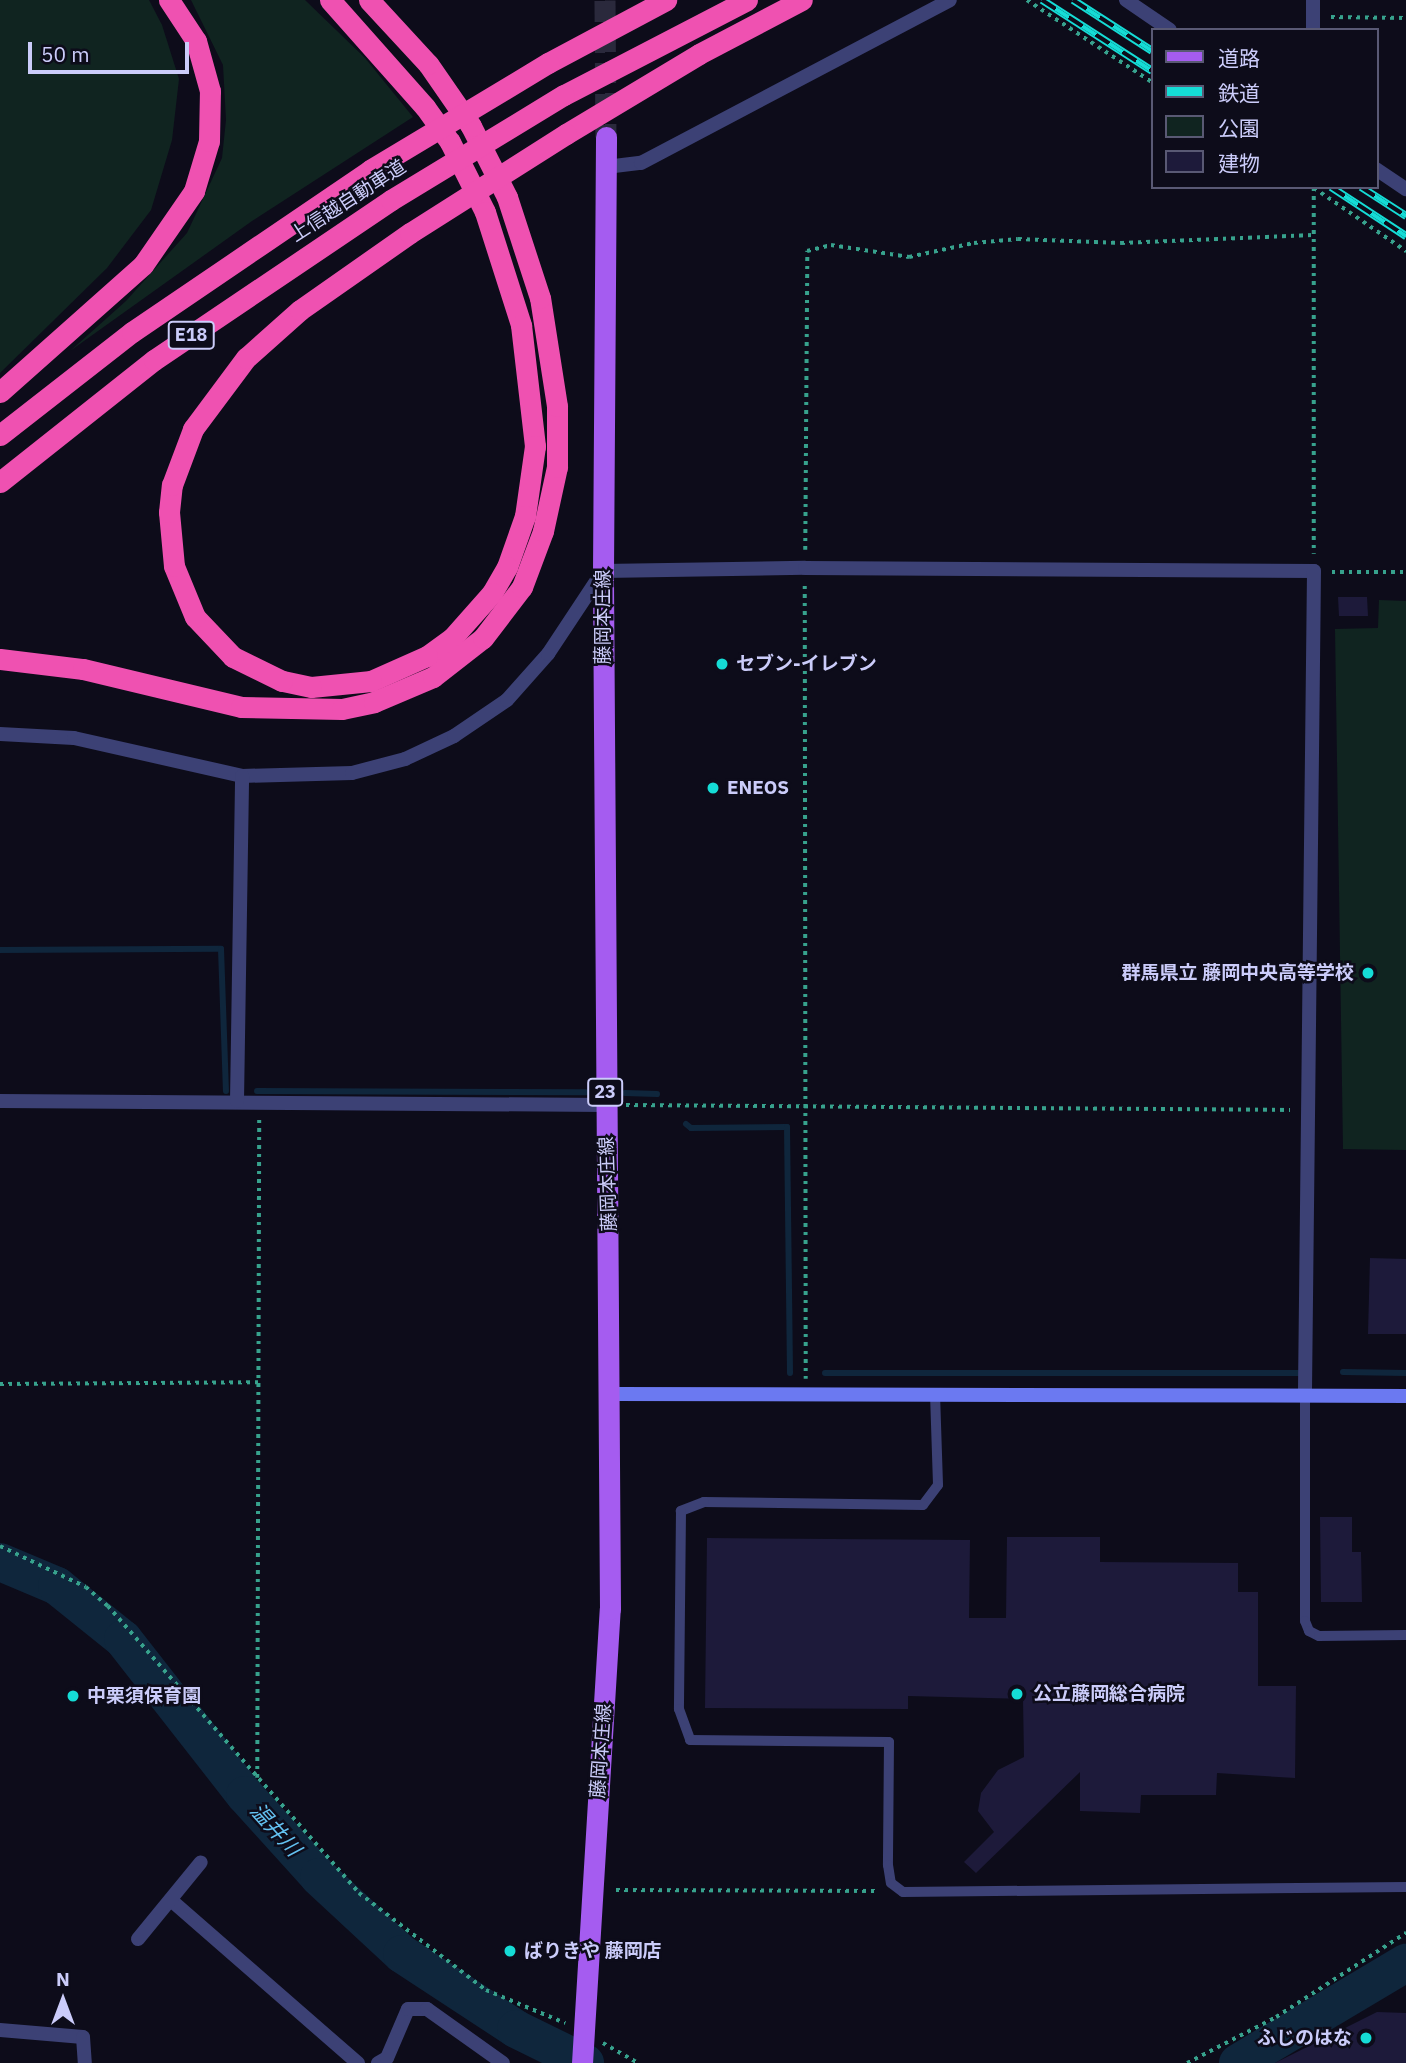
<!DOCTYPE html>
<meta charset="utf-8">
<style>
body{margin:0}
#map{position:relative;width:1406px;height:2063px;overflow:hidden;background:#0d0c1a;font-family:"IBM Plex Sans","Noto Sans JP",sans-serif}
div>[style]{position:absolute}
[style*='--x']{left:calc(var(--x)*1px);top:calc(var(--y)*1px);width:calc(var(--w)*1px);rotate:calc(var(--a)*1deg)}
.green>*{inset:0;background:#102420}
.stream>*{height:6px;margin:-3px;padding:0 3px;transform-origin:3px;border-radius:3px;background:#0f263c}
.river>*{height:38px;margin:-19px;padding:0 19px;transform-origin:19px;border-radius:19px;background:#0f263c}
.building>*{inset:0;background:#1d1a3a}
.primary-tunnel>*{height:21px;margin-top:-10.5px;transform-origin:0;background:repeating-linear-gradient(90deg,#2a293c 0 21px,transparent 0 31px)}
.path>*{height:3.5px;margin-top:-1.75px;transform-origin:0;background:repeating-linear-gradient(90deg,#37a28d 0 3.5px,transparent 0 8.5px)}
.lane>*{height:10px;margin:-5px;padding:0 5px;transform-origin:5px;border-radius:5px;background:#3c4175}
.street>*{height:14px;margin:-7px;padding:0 7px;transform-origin:7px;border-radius:7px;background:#3c4175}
.secondary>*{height:14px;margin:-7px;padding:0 7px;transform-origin:7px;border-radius:7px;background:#6b79f1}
.primary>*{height:21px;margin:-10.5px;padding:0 10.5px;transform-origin:10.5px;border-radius:10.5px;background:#a55cf0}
.highway>*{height:21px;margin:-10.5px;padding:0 10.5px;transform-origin:10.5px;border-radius:10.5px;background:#ef51b1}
.rail>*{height:8px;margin-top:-4px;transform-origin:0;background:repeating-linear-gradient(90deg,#0d0c1a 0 16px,#15dcd6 0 32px);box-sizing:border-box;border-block:2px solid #15dcd6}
.highway-bridge>*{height:21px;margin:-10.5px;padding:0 10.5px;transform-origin:10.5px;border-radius:10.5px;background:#ef51b1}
.dots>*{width:19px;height:19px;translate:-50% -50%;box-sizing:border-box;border:4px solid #0d0c1a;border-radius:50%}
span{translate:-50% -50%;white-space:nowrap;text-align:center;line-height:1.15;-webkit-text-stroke:5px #0d0c1a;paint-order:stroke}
.shield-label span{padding:2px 5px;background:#0d0c1a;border:2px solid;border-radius:5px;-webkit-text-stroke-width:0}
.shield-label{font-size:18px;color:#cbccfa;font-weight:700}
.street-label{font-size:19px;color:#cbccfa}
.poi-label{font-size:19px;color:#cbccfa;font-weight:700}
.left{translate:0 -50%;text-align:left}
.right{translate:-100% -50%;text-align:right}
.water-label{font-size:21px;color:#63c1f0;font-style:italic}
.legend{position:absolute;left:1151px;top:28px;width:228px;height:161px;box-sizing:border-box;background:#0d0c1a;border:2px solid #595974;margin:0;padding:9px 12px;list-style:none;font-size:21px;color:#cbccfa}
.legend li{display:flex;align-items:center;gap:14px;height:35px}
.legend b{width:35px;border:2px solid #595974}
.north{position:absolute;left:28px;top:1965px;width:70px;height:70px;-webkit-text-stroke:5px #0d0c1a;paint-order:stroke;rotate:0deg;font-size:19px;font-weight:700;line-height:28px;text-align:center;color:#cbccfa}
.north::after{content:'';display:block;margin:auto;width:24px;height:32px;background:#cbccfa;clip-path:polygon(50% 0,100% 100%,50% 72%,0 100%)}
.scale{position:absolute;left:28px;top:42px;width:161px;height:32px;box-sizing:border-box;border:4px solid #cbccfa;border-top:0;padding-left:9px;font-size:21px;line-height:24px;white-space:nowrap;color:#cbccfa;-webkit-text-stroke:5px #0d0c1a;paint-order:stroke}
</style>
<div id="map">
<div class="green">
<div style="clip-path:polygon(0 0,149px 0,162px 25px,179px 79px,172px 140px,151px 210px,107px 268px,0 373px)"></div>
<div style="clip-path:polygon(191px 0,305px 0,365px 58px,413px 117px,252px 221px,70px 351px,126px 301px,187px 233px,222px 158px,226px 120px,223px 65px)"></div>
<div style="clip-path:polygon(1379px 600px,1406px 601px,1406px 1150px,1343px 1149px,1335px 629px,1378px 628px)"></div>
</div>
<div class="stream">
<div style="--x:0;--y:950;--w:221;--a:-0.3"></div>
<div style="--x:221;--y:949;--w:142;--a:88"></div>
<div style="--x:257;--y:1091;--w:329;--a:0.2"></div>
<div style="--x:625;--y:1093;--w:32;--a:2"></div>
<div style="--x:686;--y:1124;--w:6;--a:39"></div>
<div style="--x:691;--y:1128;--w:96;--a:-0.6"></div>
<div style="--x:787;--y:1127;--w:246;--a:89.3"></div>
<div style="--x:1343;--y:1372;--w:63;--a:0.9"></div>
<div style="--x:825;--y:1373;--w:473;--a:0"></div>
</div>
<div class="river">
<div style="--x:0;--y:1562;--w:62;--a:22.8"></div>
<div style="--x:57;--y:1586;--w:85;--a:38.8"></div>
<div style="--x:123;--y:1639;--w:198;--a:52"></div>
<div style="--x:245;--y:1795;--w:110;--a:47.9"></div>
<div style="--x:319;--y:1877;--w:113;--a:42.9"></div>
<div style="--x:402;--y:1954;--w:136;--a:33.3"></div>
<div style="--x:516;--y:2029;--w:77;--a:26.2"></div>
<div style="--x:1238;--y:2063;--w:196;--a:-30.8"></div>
</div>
<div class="building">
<div style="clip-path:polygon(1338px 597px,1367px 597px,1368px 616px,1339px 616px)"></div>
<div style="clip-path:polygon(1370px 1258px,1406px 1259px,1406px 1334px,1368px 1334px)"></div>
<div style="clip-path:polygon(1320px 1517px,1352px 1517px,1352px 1552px,1361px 1552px,1362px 1602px,1321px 1602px)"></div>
<div style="clip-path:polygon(1007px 1537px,1100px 1537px,1100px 1562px,1238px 1563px,1238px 1592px,1258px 1592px,1258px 1686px,1296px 1686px,1295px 1778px,1217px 1773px,1216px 1795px,1141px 1795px,1140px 1813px,1080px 1811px,1080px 1772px,976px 1873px,964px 1862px,994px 1832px,978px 1811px,981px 1793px,998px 1770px,1024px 1757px,1023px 1699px,908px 1696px,908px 1709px,705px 1708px,707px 1538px,970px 1540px,969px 1618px,1006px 1618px)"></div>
<div style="clip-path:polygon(1377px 2012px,1406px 2013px,1406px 2063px,1275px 2063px)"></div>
</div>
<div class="primary-tunnel">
<div style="--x:605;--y:0;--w:137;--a:89.6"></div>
</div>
<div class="path">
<div style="--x:1027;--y:0;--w:149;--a:33.3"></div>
<div style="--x:1331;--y:17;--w:75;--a:0.8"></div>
<div style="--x:1314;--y:188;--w:366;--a:90"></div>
<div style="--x:1314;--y:188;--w:112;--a:34.4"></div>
<div style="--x:805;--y:550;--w:299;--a:-89.6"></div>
<div style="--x:807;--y:251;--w:25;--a:-14"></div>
<div style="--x:831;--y:245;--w:79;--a:8.7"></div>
<div style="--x:909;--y:257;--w:66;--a:-12.2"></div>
<div style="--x:974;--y:243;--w:44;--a:-5.2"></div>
<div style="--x:1018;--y:239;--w:103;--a:2.2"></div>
<div style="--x:1121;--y:243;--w:192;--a:-2.4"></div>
<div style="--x:1332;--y:572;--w:74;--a:0"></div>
<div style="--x:805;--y:586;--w:793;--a:89.93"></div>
<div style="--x:626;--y:1105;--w:664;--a:0.43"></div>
<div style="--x:0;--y:1384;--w:258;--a:-0.4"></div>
<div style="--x:0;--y:1546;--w:95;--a:25.5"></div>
<div style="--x:86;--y:1587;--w:29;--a:41"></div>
<div style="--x:108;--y:1606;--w:381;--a:48.8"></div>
<div style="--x:359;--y:1893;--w:160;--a:37.4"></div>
<div style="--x:486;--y:1990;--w:86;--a:22.7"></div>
<div style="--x:257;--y:1778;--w:658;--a:-89.83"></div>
<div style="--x:616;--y:1890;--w:259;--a:0.2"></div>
<div style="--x:603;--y:2043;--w:40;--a:29.7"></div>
<div style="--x:1187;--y:2063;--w:100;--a:-27.3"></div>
<div style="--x:1276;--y:2017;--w:155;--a:-32.9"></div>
</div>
<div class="lane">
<div style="--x:935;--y:1394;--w:91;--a:88.1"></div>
<div style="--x:938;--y:1485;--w:25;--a:127"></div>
<div style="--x:923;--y:1505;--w:219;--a:-179.2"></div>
<div style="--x:704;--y:1502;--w:25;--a:159"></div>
<div style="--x:681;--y:1511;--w:198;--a:90.6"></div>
<div style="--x:679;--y:1709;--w:33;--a:70"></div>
<div style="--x:690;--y:1740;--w:199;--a:0.6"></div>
<div style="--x:889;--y:1742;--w:123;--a:90.5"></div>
<div style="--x:888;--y:1865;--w:18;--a:81"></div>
<div style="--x:891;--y:1883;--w:15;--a:37"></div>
<div style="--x:903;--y:1892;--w:503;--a:-0.57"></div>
<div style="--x:1305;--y:1395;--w:226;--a:90"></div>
<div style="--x:1305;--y:1621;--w:11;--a:68"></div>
<div style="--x:1309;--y:1631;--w:11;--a:27"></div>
<div style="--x:1319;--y:1636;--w:87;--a:-0.7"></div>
</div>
<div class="street">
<div style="--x:1126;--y:0;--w:53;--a:34.3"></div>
<div style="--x:1313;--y:0;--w:30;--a:90"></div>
<div style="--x:606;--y:167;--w:35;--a:-7"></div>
<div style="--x:641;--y:163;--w:349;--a:-27.8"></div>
<div style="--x:1376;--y:169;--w:36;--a:34"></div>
<div style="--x:0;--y:734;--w:74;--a:3.1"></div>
<div style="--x:74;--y:738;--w:172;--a:12.7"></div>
<div style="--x:242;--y:776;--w:110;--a:-1.6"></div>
<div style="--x:352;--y:773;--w:55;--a:-14.8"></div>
<div style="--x:405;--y:759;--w:54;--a:-25.1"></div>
<div style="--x:454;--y:736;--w:64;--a:-34.2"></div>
<div style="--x:507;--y:700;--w:62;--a:-48.3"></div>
<div style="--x:548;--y:654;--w:100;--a:-56.5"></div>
<div style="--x:603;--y:571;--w:202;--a:-0.9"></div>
<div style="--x:805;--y:568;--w:509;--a:0.34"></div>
<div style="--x:1314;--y:571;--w:824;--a:90.63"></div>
<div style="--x:0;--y:1101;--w:606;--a:0.38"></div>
<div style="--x:237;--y:1101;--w:325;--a:-89.1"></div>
<div style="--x:172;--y:1901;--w:247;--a:41.1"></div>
<div style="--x:138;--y:1939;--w:99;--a:-50.7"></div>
<div style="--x:0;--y:2030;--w:83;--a:4.8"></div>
<div style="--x:83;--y:2037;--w:26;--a:86"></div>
<div style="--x:378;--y:2063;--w:10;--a:-29"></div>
<div style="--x:387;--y:2058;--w:53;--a:-66.8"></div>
<div style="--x:408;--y:2009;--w:19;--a:0"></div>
<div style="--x:427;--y:2009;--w:93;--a:35.4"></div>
</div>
<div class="secondary">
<div style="--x:612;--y:1394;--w:794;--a:0.14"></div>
</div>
<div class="primary">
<div style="--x:582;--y:2063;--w:455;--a:-86.5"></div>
<div style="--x:610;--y:1609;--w:1038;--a:-90.39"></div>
<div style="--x:603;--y:571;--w:434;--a:-89.6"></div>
</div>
<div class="highway">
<div style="--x:330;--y:0;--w:143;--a:48.4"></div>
<div style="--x:425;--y:107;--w:43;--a:54.5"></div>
<div style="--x:450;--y:142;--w:78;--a:63.4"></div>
<div style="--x:485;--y:212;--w:119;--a:72.3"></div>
<div style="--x:521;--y:325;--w:122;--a:83.4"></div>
<div style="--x:535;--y:446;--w:71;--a:98.1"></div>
<div style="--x:525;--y:516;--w:54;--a:109.4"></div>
<div style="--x:507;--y:567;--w:30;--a:120"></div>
<div style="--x:492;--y:593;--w:60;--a:131.6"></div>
<div style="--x:452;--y:638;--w:31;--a:144"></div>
<div style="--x:427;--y:656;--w:61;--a:155.9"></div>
<div style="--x:371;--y:681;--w:60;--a:174.3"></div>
<div style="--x:311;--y:687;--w:30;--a:-168"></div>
<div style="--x:282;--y:681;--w:55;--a:-153.9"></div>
<div style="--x:233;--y:657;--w:55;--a:-133.5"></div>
<div style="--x:195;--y:617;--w:55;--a:-112.4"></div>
<div style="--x:174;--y:566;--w:54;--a:-95.3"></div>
<div style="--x:169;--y:512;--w:27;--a:-84"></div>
<div style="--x:172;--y:485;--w:60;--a:-69.4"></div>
<div style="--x:193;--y:429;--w:89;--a:-53.3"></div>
<div style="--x:246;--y:358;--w:72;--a:-41.6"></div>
<div style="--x:300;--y:310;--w:134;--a:-35"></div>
<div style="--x:548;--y:63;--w:134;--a:-28.1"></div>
<div style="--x:564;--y:95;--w:206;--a:-27.4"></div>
<div style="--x:566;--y:134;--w:155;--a:-31"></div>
<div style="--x:699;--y:54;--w:116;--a:-27.7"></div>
<div style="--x:0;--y:392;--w:191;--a:-41.6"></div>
<div style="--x:143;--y:265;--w:90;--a:-55.4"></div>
<div style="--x:194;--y:191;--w:52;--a:-73.3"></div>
<div style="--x:209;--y:141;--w:50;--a:-88.9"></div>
<div style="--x:210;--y:91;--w:52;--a:-105.6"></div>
<div style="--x:196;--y:41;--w:49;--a:-123.4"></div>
<div style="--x:0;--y:435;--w:167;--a:-38"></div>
<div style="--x:132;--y:332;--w:288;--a:-34.2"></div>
<div style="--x:0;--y:482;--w:196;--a:-38.4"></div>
<div style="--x:154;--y:360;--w:286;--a:-34"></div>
<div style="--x:0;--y:659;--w:84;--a:6.9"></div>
<div style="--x:83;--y:669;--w:163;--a:13.5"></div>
<div style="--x:241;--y:707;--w:101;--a:1.1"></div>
<div style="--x:342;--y:709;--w:33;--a:-12"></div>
<div style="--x:374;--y:702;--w:64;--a:-23"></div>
<div style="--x:433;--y:677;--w:63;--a:-38"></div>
<div style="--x:483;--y:638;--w:64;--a:-52.6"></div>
<div style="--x:522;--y:587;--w:60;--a:-69.4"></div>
<div style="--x:543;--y:531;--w:66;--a:-77.7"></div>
<div style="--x:557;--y:467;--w:61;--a:-90"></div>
<div style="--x:557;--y:406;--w:109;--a:-98.9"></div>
<div style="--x:540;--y:298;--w:106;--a:-108.1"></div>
<div style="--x:507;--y:197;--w:80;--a:-116.9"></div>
<div style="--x:471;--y:126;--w:75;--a:-124.7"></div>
<div style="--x:428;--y:64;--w:87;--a:-132.7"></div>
</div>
<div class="rail">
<div style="--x:1042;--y:0;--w:131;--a:32.8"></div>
<div style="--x:1073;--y:0;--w:94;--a:32.8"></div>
<div style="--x:1331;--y:187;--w:90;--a:33.2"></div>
<div style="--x:1361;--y:187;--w:54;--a:32.8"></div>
</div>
<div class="highway-bridge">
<div style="--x:370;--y:170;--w:208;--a:-31"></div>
<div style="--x:391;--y:200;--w:202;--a:-31.3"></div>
<div style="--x:410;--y:233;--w:185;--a:-32.4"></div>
</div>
<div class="dots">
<div style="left:722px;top:664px;background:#15dcd6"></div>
<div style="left:713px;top:788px;background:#15dcd6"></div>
<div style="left:1368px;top:973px;background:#15dcd6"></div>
<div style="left:1017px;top:1694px;background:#15dcd6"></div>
<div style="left:73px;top:1696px;background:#15dcd6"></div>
<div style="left:510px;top:1951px;background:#15dcd6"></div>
<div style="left:1366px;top:2038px;background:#15dcd6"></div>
</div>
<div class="shield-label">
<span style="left:191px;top:335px">E18</span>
<span style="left:605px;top:1092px">23</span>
</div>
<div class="street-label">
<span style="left:348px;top:201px;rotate:-33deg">上信越自動車道</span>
<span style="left:603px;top:617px;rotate:-90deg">藤岡本庄線</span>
<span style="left:608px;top:1184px;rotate:-92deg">藤岡本庄線</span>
<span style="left:601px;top:1751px;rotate:-86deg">藤岡本庄線</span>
</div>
<div class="poi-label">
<span class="left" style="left:736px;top:664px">セブン-イレブン</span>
<span class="left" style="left:727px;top:788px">ENEOS</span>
<span class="right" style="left:1354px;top:973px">群馬県立 藤岡中央高等学校</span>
<span class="left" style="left:1033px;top:1694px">公立藤岡総合病院</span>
<span class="left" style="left:87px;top:1696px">中栗須保育園</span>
<span class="left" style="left:524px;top:1951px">ばりきや 藤岡店</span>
<span class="right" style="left:1352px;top:2038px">ふじのはな</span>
</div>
<div class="water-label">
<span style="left:276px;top:1829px;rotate:48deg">温井川</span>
</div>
<ul class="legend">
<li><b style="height:9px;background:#a55cf0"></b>道路</li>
<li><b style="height:9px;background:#15dcd6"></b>鉄道</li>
<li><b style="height:19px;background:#102420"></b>公園</li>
<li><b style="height:19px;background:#1d1a3a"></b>建物</li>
</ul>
<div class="north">N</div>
<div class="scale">50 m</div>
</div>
